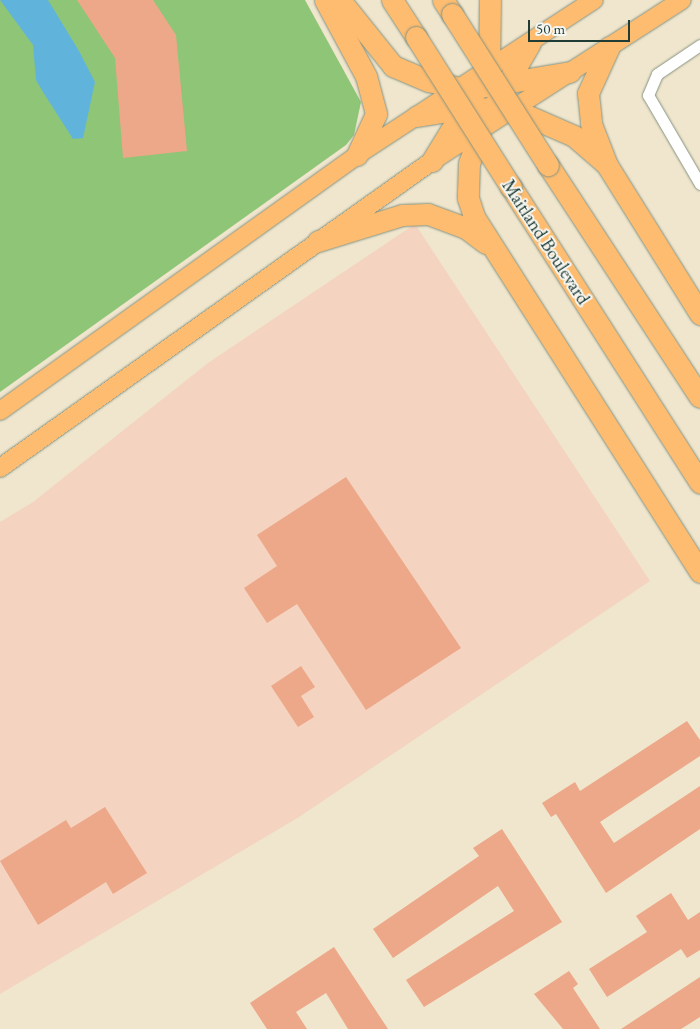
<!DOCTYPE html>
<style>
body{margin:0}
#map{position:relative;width:700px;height:1029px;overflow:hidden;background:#efe6cd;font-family:"EB Garamond",serif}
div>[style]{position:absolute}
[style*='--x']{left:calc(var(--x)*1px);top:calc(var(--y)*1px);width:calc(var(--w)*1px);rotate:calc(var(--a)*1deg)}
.built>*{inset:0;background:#f4d3c0}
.green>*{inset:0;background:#8ec577}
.water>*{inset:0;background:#60b4dc}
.building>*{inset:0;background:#eca889}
.roads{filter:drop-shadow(0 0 1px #879280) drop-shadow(0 0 1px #879280)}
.street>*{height:11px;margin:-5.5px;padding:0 5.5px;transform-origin:5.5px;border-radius:5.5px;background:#fff}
.primary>*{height:18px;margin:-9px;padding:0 9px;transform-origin:9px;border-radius:9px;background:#fdbc6f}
.highway>*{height:21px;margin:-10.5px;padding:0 10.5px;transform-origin:10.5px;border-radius:10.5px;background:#fdbc6f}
.bridges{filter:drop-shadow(0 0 1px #879280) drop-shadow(0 0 1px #879280)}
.highway-bridge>*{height:21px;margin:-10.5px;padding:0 10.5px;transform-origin:10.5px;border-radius:10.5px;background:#fdbc6f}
span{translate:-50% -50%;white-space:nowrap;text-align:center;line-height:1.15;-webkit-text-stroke:4px #f6f6f2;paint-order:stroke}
.street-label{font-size:19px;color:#1f3d34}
.scale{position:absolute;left:528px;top:20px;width:102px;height:22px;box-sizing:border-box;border:2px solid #1f3d34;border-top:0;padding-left:6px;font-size:15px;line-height:18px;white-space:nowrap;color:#1f3d34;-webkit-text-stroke:4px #f6f6f2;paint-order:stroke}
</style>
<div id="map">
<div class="built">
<div style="clip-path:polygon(415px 224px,650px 581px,299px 817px,0 994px,0 522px,33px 502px,208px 363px)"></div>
</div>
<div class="green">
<div style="clip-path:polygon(0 0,305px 0,361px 102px,354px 135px,346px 145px,0 392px)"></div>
</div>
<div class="water">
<div style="clip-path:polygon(0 0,48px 0,79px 51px,95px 82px,83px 138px,73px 139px,43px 92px,36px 80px,33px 45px)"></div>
</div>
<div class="building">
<div style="clip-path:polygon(77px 0,153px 0,176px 35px,187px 151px,123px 158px,115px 58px)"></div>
<div style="clip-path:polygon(346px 477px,461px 648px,366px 710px,297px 604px,267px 623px,244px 588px,277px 566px,257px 535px)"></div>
<div style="clip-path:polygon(301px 666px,315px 687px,301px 696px,314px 717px,298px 727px,271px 686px)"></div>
<div style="clip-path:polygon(687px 721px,700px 740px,700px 756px,600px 822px,614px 843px,700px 786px,700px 829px,606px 893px,556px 814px,551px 817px,542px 803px,575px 782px,580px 791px)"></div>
<div style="clip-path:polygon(105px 807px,147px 873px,113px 894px,106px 882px,38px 925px,0 861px,66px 820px,71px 828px)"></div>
<div style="clip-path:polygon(502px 829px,562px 922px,424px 1007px,406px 980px,514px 911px,498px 886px,393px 958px,373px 929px,479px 856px,473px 848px)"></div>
<div style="clip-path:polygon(671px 893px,688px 920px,700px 912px,700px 950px,687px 958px,681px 949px,607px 997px,589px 969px,647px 932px,636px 916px)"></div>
<div style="clip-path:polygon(334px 947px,388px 1029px,348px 1029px,326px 993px,296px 1012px,307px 1029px,267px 1029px,250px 1003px)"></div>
<div style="clip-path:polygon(569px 971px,578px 984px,573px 988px,600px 1029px,563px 1029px,534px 994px)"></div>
<div style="clip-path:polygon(700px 977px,700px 1017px,681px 1029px,621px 1029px)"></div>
</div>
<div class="roads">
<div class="street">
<div style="--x:700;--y:45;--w:52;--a:146"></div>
<div style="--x:657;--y:74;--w:23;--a:113"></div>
<div style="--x:648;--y:95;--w:103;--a:59.7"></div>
</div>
<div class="primary">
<div style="--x:0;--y:411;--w:439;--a:-35.6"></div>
<div style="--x:357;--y:155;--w:283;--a:-33.2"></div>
<div style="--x:0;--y:468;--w:530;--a:-35.4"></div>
<div style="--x:432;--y:161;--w:297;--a:-32.8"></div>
</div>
<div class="highway">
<div style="--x:325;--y:0;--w:86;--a:61.7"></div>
<div style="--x:366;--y:76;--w:39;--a:75"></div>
<div style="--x:376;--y:114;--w:45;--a:114.9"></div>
<div style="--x:340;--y:0;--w:85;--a:51.2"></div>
<div style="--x:393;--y:66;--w:39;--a:23"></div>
<div style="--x:429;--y:81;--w:31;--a:13"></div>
<div style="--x:459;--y:88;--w:22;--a:-3"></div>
<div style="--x:481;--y:87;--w:90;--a:-9.6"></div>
<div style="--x:392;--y:0;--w:44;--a:57"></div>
<div style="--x:443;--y:0;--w:17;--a:57"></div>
<div style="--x:530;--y:43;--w:100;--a:119.9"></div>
<div style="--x:480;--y:130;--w:35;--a:108"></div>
<div style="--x:469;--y:163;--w:35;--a:92"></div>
<div style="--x:468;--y:198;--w:20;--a:72"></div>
<div style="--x:474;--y:217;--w:421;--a:57.5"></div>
<div style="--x:609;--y:47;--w:51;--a:114.5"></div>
<div style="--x:588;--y:93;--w:31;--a:84"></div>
<div style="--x:591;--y:124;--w:44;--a:68.7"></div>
<div style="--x:607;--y:165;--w:176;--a:58"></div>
<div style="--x:417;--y:116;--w:51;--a:-9.1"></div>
<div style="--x:467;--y:108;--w:45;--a:1.3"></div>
<div style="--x:512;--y:109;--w:68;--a:23.5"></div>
<div style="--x:574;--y:136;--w:41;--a:41.1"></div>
<div style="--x:432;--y:161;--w:109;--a:-58.5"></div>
<div style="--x:489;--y:68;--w:68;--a:-89.2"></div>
<div style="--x:548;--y:165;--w:277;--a:56.8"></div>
<div style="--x:511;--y:187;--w:351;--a:57.4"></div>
<div style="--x:318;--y:241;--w:88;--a:-17.2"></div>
<div style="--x:402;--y:215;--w:26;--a:-2"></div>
<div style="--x:428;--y:214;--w:40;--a:20.2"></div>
<div style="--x:466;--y:228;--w:25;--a:37"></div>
</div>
</div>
<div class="bridges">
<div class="highway-bridge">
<div style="--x:452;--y:14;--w:179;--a:57.6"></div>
<div style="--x:416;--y:37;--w:178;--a:57.7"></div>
</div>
</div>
<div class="street-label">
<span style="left:546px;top:242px;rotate:57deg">Maitland Boulevard</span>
</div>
<div class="scale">50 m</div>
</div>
